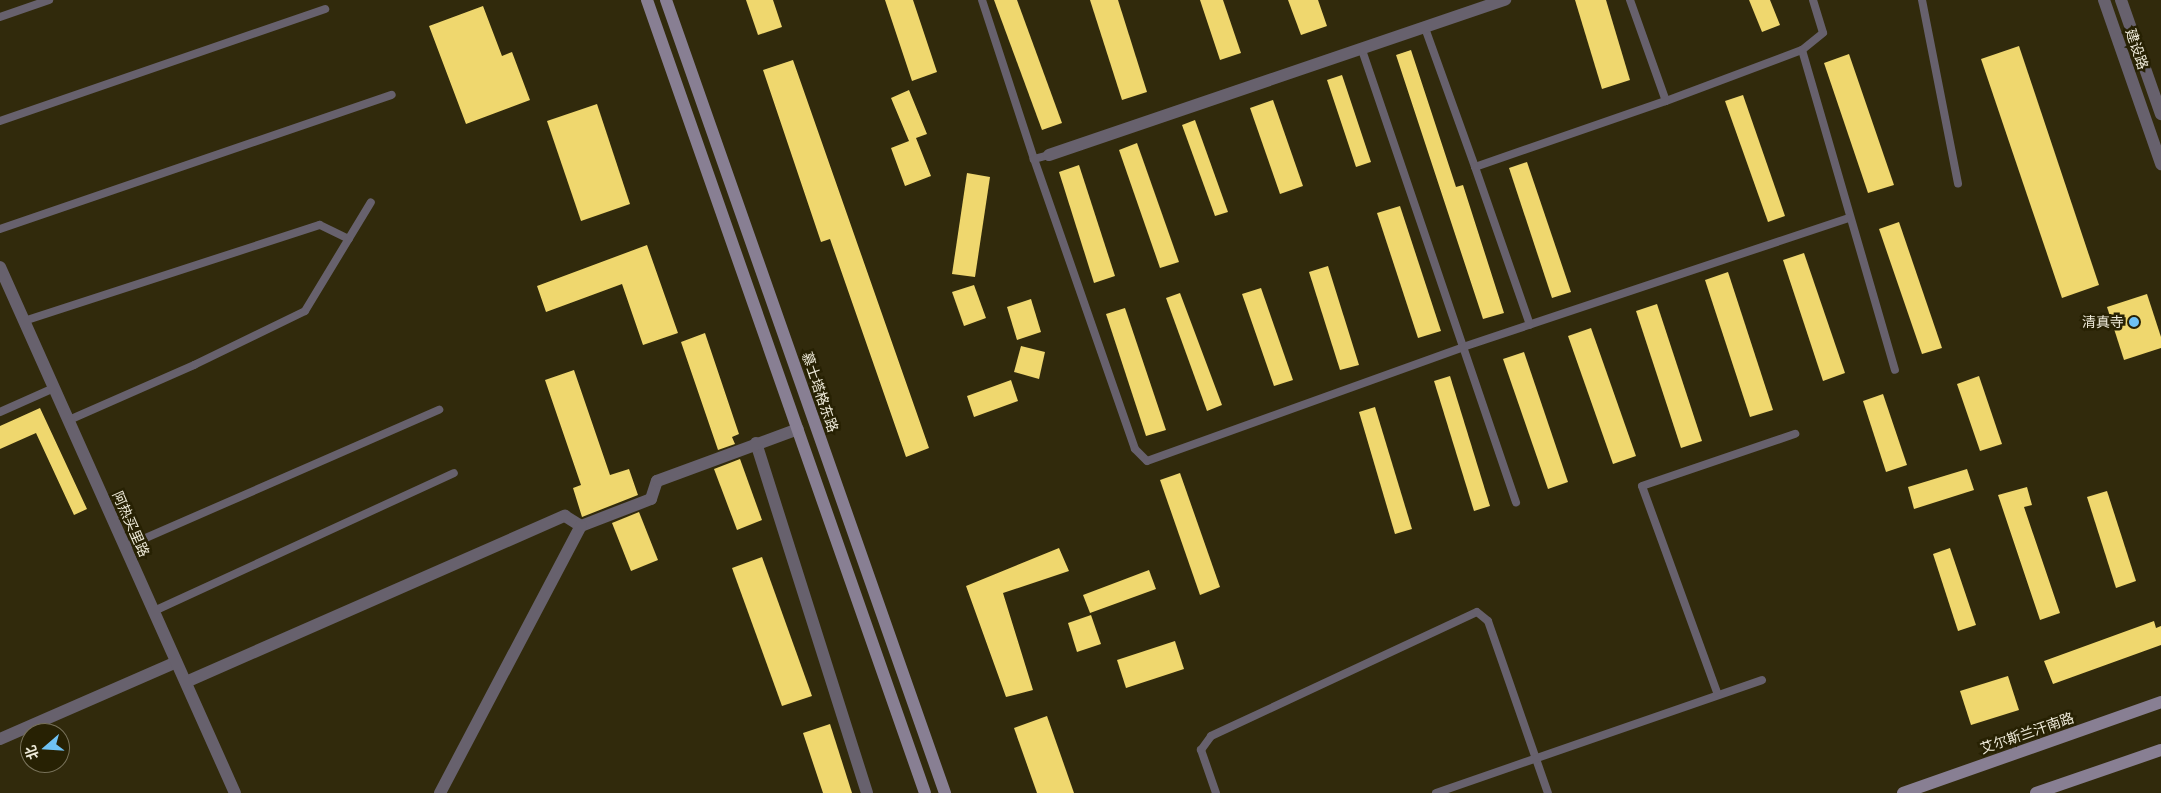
<!DOCTYPE html>
<meta charset="utf-8">
<style>
body{margin:0}
#map{position:relative;width:2161px;height:793px;overflow:hidden;background:#312a0c;font-family:Lato,"Noto Sans SC",sans-serif}
div>[style]{position:absolute}
[style*='--x']{left:calc(var(--x)*1px);top:calc(var(--y)*1px);width:calc(var(--w)*1px);rotate:calc(var(--a)*1deg)}
.building>*{inset:0;background:#efd76e}
.service>*{height:8px;margin:-4px;padding:0 4px;transform-origin:4px;border-radius:4px;background:#67616d}
.minor>*{height:12px;margin:-6px;padding:0 6px;transform-origin:6px;border-radius:6px;background:#67616d}
.tertiary>*{height:12px;margin:-6px;padding:0 6px;transform-origin:6px;border-radius:6px;background:#67616d}
.secondary>*{height:12px;margin:-6px;padding:0 6px;transform-origin:6px;border-radius:6px;background:#887f93}
.dots>*{width:14px;height:14px;translate:-50% -50%;box-sizing:border-box;border:2px solid #272103;border-radius:50%}
span{translate:-50% -50%;white-space:nowrap;text-align:center;line-height:1.15;-webkit-text-stroke:5px #272103;paint-order:stroke}
.street-label{font-size:14px;color:#eeead9}
.poi-label{font-size:14px;color:#eeead9}
.right{translate:-100% -50%;text-align:right}
.north{position:absolute;left:20px;top:723px;width:50px;height:50px;box-sizing:border-box;background:#272103;border:1px solid #777159;border-radius:50%;rotate:251deg;font-size:14px;font-weight:700;line-height:20px;text-align:center;color:#eeead9}
.north::after{content:'';display:block;margin:auto;width:18px;height:22px;background:#6fc2f4;clip-path:polygon(50% 0,100% 100%,50% 72%,0 100%)}
</style>
<div id="map">
<div class="building">
<div style="clip-path:polygon(746px 0,773px 0,782px 27px,758px 35px)"></div>
<div style="clip-path:polygon(885px 0,913px 0,937px 72px,912px 81px)"></div>
<div style="clip-path:polygon(994px 0,1017px 0,1062px 123px,1042px 130px)"></div>
<div style="clip-path:polygon(1090px 0,1118px 0,1147px 92px,1122px 100px)"></div>
<div style="clip-path:polygon(1200px 0,1223px 0,1241px 53px,1220px 60px)"></div>
<div style="clip-path:polygon(1288px 0,1318px 0,1327px 26px,1301px 35px)"></div>
<div style="clip-path:polygon(1575px 0,1606px 0,1630px 80px,1602px 89px)"></div>
<div style="clip-path:polygon(1749px 0,1770px 0,1780px 25px,1762px 32px)"></div>
<div style="clip-path:polygon(483px 6px,502px 56px,512px 52px,530px 100px,466px 124px,429px 26px)"></div>
<div style="clip-path:polygon(2019px 46px,2099px 285px,2062px 298px,1981px 59px)"></div>
<div style="clip-path:polygon(1411px 50px,1456px 187px,1463px 185px,1504px 313px,1483px 319px,1396px 55px)"></div>
<div style="clip-path:polygon(1849px 54px,1894px 185px,1868px 193px,1824px 63px)"></div>
<div style="clip-path:polygon(793px 60px,929px 448px,906px 457px,830px 239px,821px 242px,763px 70px)"></div>
<div style="clip-path:polygon(1342px 75px,1371px 162px,1356px 167px,1327px 80px)"></div>
<div style="clip-path:polygon(909px 90px,927px 134px,916px 138px,931px 176px,905px 186px,891px 148px,909px 141px,891px 98px)"></div>
<div style="clip-path:polygon(1743px 95px,1785px 216px,1768px 222px,1725px 101px)"></div>
<div style="clip-path:polygon(1273px 100px,1303px 186px,1280px 194px,1250px 108px)"></div>
<div style="clip-path:polygon(597px 104px,630px 204px,581px 221px,547px 121px)"></div>
<div style="clip-path:polygon(1195px 120px,1228px 212px,1215px 216px,1182px 125px)"></div>
<div style="clip-path:polygon(1137px 143px,1179px 262px,1160px 268px,1119px 150px)"></div>
<div style="clip-path:polygon(1527px 162px,1571px 292px,1552px 298px,1509px 168px)"></div>
<div style="clip-path:polygon(1079px 165px,1115px 276px,1094px 283px,1059px 172px)"></div>
<div style="clip-path:polygon(967px 173px,990px 177px,975px 277px,952px 274px)"></div>
<div style="clip-path:polygon(1400px 206px,1441px 331px,1418px 338px,1377px 213px)"></div>
<div style="clip-path:polygon(1899px 222px,1942px 348px,1922px 354px,1879px 229px)"></div>
<div style="clip-path:polygon(647px 245px,678px 333px,643px 345px,622px 284px,546px 312px,537px 286px)"></div>
<div style="clip-path:polygon(1804px 253px,1845px 373px,1823px 381px,1783px 260px)"></div>
<div style="clip-path:polygon(1328px 266px,1359px 365px,1340px 370px,1309px 272px)"></div>
<div style="clip-path:polygon(1728px 272px,1773px 410px,1750px 417px,1705px 280px)"></div>
<div style="clip-path:polygon(974px 285px,986px 318px,964px 326px,952px 292px)"></div>
<div style="clip-path:polygon(1261px 288px,1293px 380px,1274px 386px,1242px 294px)"></div>
<div style="clip-path:polygon(1180px 293px,1222px 405px,1207px 411px,1166px 298px)"></div>
<div style="clip-path:polygon(2147px 294px,2161px 337px,2161px 348px,2124px 360px,2107px 307px)"></div>
<div style="clip-path:polygon(1031px 299px,1041px 332px,1017px 340px,1007px 307px)"></div>
<div style="clip-path:polygon(1657px 304px,1702px 441px,1681px 448px,1636px 311px)"></div>
<div style="clip-path:polygon(1125px 308px,1166px 430px,1146px 436px,1106px 314px)"></div>
<div style="clip-path:polygon(1591px 328px,1636px 456px,1613px 464px,1568px 336px)"></div>
<div style="clip-path:polygon(705px 333px,739px 434px,732px 437px,735px 444px,718px 450px,681px 342px)"></div>
<div style="clip-path:polygon(1021px 346px,1045px 352px,1039px 379px,1014px 372px)"></div>
<div style="clip-path:polygon(1524px 352px,1568px 482px,1548px 489px,1503px 359px)"></div>
<div style="clip-path:polygon(574px 370px,610px 475px,629px 469px,638px 495px,582px 517px,573px 488px,581px 485px,545px 380px)"></div>
<div style="clip-path:polygon(1450px 376px,1490px 506px,1474px 511px,1434px 381px)"></div>
<div style="clip-path:polygon(1979px 376px,2002px 444px,1980px 451px,1957px 384px)"></div>
<div style="clip-path:polygon(1011px 380px,1018px 401px,974px 417px,967px 396px)"></div>
<div style="clip-path:polygon(1883px 394px,1907px 465px,1886px 472px,1863px 401px)"></div>
<div style="clip-path:polygon(1375px 407px,1412px 529px,1395px 534px,1359px 412px)"></div>
<div style="clip-path:polygon(40px 408px,87px 509px,74px 515px,36px 433px,0 449px,0 426px)"></div>
<div style="clip-path:polygon(740px 459px,762px 520px,737px 530px,714px 469px)"></div>
<div style="clip-path:polygon(1967px 469px,1974px 490px,1914px 509px,1908px 487px)"></div>
<div style="clip-path:polygon(1180px 473px,1220px 587px,1200px 595px,1160px 480px)"></div>
<div style="clip-path:polygon(2027px 487px,2032px 505px,2024px 507px,2060px 613px,2040px 620px,1998px 495px)"></div>
<div style="clip-path:polygon(2107px 491px,2136px 581px,2116px 588px,2087px 497px)"></div>
<div style="clip-path:polygon(639px 512px,658px 560px,631px 571px,612px 523px)"></div>
<div style="clip-path:polygon(1059px 548px,1069px 571px,1003px 593px,1033px 690px,1006px 697px,966px 586px)"></div>
<div style="clip-path:polygon(1950px 548px,1976px 625px,1958px 631px,1933px 554px)"></div>
<div style="clip-path:polygon(762px 557px,812px 696px,782px 706px,732px 568px)"></div>
<div style="clip-path:polygon(1149px 570px,1156px 589px,1090px 613px,1083px 595px)"></div>
<div style="clip-path:polygon(1091px 615px,1101px 644px,1077px 652px,1068px 623px)"></div>
<div style="clip-path:polygon(2154px 621px,2156px 628px,2161px 626px,2161px 645px,2053px 684px,2044px 661px)"></div>
<div style="clip-path:polygon(1175px 641px,1184px 669px,1126px 688px,1117px 660px)"></div>
<div style="clip-path:polygon(2008px 676px,2019px 710px,1971px 725px,1960px 691px)"></div>
<div style="clip-path:polygon(1047px 716px,1074px 793px,1037px 793px,1014px 728px)"></div>
<div style="clip-path:polygon(830px 724px,852px 793px,823px 793px,803px 733px)"></div>
</div>
<div class="service">
<div style="--x:982;--y:0;--w:167;--a:71.9"></div>
<div style="--x:1630;--y:0;--w:107;--a:70.4"></div>
<div style="--x:1666;--y:101;--w:145;--a:-20.6"></div>
<div style="--x:1813;--y:0;--w:34;--a:73"></div>
<div style="--x:1823;--y:33;--w:27;--a:141"></div>
<div style="--x:1802;--y:50;--w:333;--a:73.8"></div>
<div style="--x:1922;--y:0;--w:187;--a:78.9"></div>
<div style="--x:0;--y:17;--w:52;--a:-19.1"></div>
<div style="--x:1425;--y:28;--w:148;--a:70.2"></div>
<div style="--x:1475;--y:167;--w:202;--a:-19.1"></div>
<div style="--x:1362;--y:50;--w:478;--a:71.2"></div>
<div style="--x:0;--y:121;--w:344;--a:-19"></div>
<div style="--x:1049;--y:155;--w:16;--a:165"></div>
<div style="--x:1034;--y:159;--w:307;--a:70.8"></div>
<div style="--x:1135;--y:449;--w:17;--a:45"></div>
<div style="--x:1147;--y:461;--w:336;--a:-19.8"></div>
<div style="--x:1463;--y:347;--w:406;--a:-18.5"></div>
<div style="--x:1475;--y:167;--w:167;--a:70.8"></div>
<div style="--x:0;--y:229;--w:414;--a:-18.9"></div>
<div style="--x:24;--y:321;--w:311;--a:-18"></div>
<div style="--x:320;--y:225;--w:32;--a:26"></div>
<div style="--x:0;--y:412;--w:59;--a:-24"></div>
<div style="--x:69;--y:420;--w:137;--a:-23.7"></div>
<div style="--x:194;--y:365;--w:123;--a:-25.9"></div>
<div style="--x:305;--y:311;--w:127;--a:-58.8"></div>
<div style="--x:125;--y:547;--w:343;--a:-23.6"></div>
<div style="--x:154;--y:611;--w:330;--a:-24.7"></div>
<div style="--x:1718;--y:695;--w:222;--a:-110"></div>
<div style="--x:1642;--y:486;--w:162;--a:-18.8"></div>
<div style="--x:1216;--y:793;--w:46;--a:-109.2"></div>
<div style="--x:1201;--y:750;--w:17;--a:-54"></div>
<div style="--x:1211;--y:736;--w:293;--a:-25"></div>
<div style="--x:1477;--y:612;--w:14;--a:39"></div>
<div style="--x:1488;--y:621;--w:182;--a:70.8"></div>
<div style="--x:1436;--y:793;--w:345;--a:-19.1"></div>
</div>
<div class="minor">
<div style="--x:1049;--y:155;--w:482;--a:-18.8"></div>
<div style="--x:756;--y:443;--w:367;--a:72.4"></div>
<div style="--x:186;--y:682;--w:414;--a:-23.7"></div>
<div style="--x:565;--y:516;--w:19;--a:32"></div>
<div style="--x:581;--y:526;--w:75;--a:-21.1"></div>
<div style="--x:651;--y:499;--w:19;--a:-72"></div>
<div style="--x:657;--y:481;--w:150;--a:-20.2"></div>
<div style="--x:0;--y:739;--w:192;--a:-23.6"></div>
<div style="--x:440;--y:793;--w:302;--a:-62.2"></div>
</div>
<div class="tertiary">
<div style="--x:2104;--y:0;--w:174;--a:70.8"></div>
<div style="--x:2121;--y:0;--w:121;--a:70.7"></div>
<div style="--x:0;--y:267;--w:576;--a:65.93"></div>
</div>
<div class="secondary">
<div style="--x:647;--y:0;--w:840;--a:70.68"></div>
<div style="--x:666;--y:0;--w:841;--a:70.62"></div>
<div style="--x:1903;--y:793;--w:274;--a:-19.4"></div>
<div style="--x:2036;--y:793;--w:132;--a:-19"></div>
</div>
<div class="dots">
<div style="left:2134px;top:322px;background:#6fc2f4"></div>
</div>
<div class="street-label">
<span style="left:2137px;top:49px;rotate:71deg">建设路</span>
<span style="left:820px;top:392px;rotate:71deg">慕士塔格东路</span>
<span style="left:131px;top:524px;rotate:66deg">阿热买里路</span>
<span style="left:2027px;top:733px;rotate:-19deg">艾尔斯兰汗南路</span>
</div>
<div class="poi-label">
<span class="right" style="left:2124px;top:322px">清真寺</span>
</div>
<div class="north">北</div>
</div>
